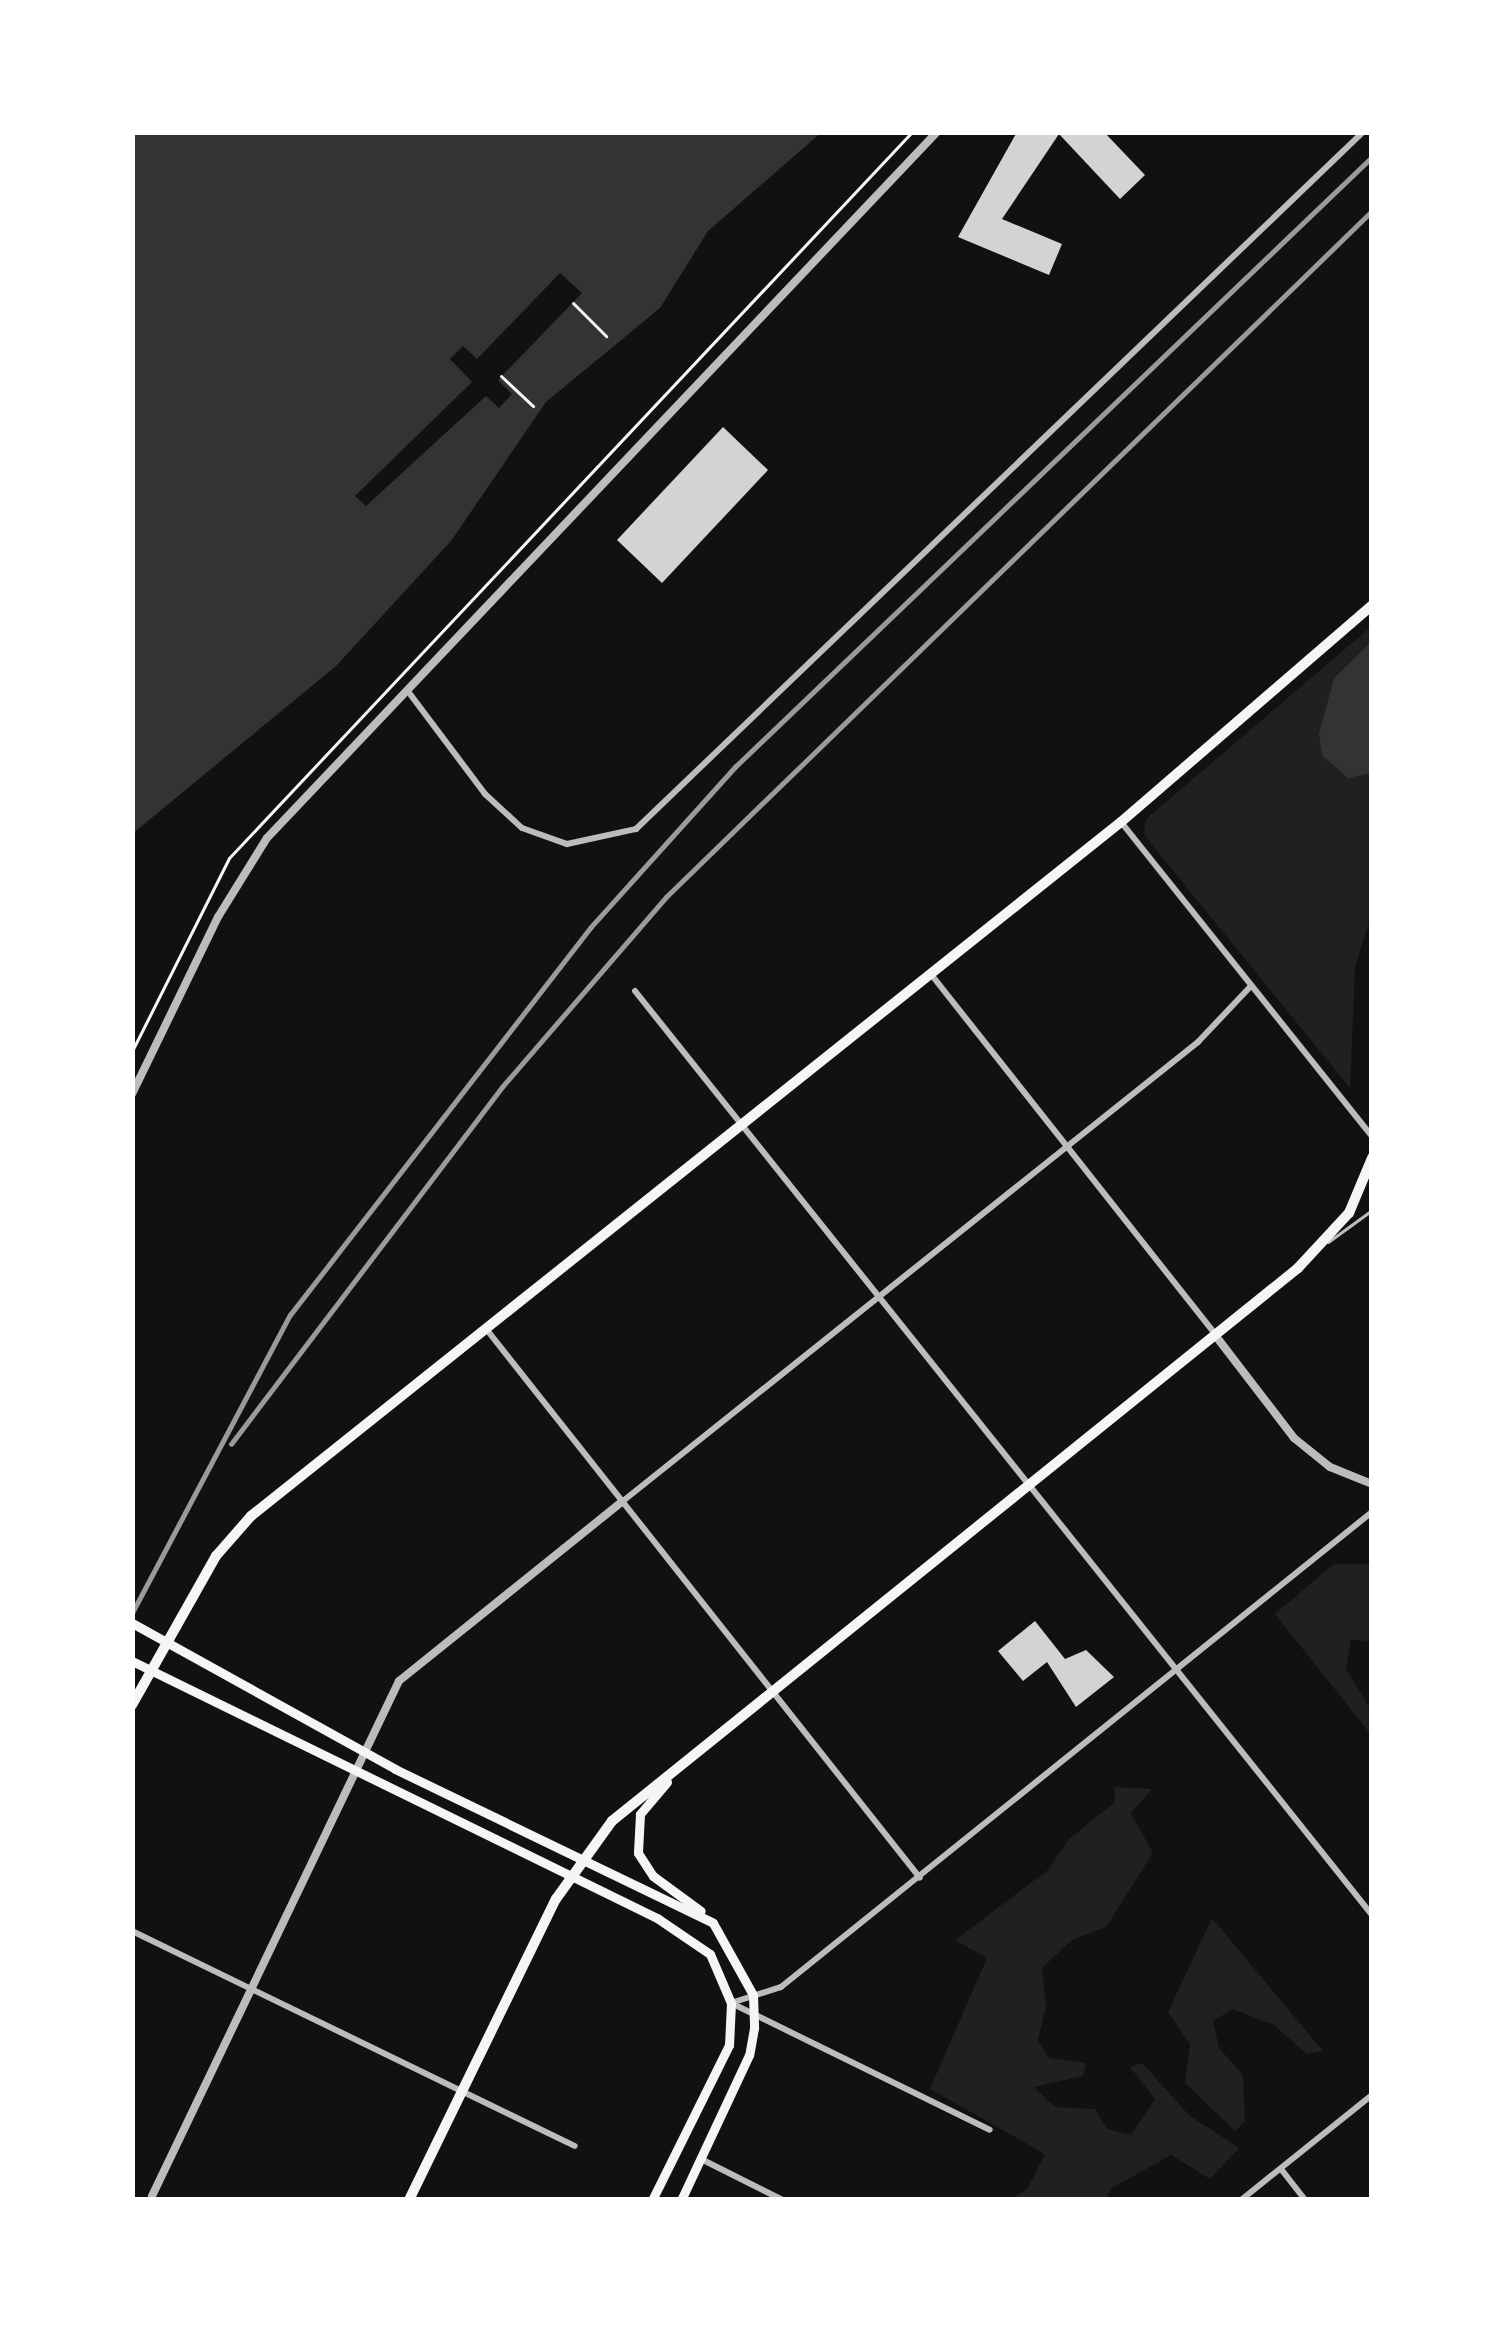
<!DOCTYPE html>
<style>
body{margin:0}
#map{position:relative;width:1504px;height:2332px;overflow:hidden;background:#111;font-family:"PT Serif",serif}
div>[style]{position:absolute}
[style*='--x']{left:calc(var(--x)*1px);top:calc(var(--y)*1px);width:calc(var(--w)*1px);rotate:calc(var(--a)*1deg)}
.green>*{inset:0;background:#202020}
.water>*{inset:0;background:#333}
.pier>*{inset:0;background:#111}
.building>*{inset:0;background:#d3d3d3}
.path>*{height:3px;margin:-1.5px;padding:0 1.5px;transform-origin:1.5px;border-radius:1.5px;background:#f5f5f5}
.service>*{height:3px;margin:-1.5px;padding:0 1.5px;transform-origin:1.5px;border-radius:1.5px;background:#bcbcbc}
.minor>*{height:6px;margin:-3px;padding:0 3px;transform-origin:3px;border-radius:3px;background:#bcbcbc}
.tertiary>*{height:8px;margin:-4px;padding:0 4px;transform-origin:4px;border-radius:4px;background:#bcbcbc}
.secondary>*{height:9px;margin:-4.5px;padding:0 4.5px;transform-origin:4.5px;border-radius:4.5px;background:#f5f5f5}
.primary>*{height:10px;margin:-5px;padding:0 5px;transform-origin:5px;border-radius:5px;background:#f5f5f5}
.rail>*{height:4.5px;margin:-2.25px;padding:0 2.25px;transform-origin:2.25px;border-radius:2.25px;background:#9a9a9a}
span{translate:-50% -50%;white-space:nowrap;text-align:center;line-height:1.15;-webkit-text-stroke:12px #fff;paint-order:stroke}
.frame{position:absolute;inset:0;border:135px solid #fff;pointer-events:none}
</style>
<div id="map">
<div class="green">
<div style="clip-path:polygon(1372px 626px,1372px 911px,1355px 967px,1350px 1088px,1144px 835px,1146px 819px)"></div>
<div style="clip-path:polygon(1334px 1564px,1372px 1564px,1372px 1641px,1351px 1640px,1346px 1669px,1372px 1712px,1372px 1736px,1275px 1614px)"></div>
<div style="clip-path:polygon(1114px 1787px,1152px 1789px,1131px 1813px,1153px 1853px,1106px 1927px,1072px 1940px,1042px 1968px,1046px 2007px,1038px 2040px,1049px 2058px,1086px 2063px,1083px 2076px,1034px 2087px,1055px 2107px,1095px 2109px,1107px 2129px,1131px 2135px,1155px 2099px,1130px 2067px,1142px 2063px,1190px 2116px,1239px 2148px,1210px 2179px,1171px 2155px,1110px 2189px,1107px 2200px,1010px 2200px,1028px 2188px,1045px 2154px,930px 2089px,987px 1958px,955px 1940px,1048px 1870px,1069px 1839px,1115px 1802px)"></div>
<div style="clip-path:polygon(1212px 1918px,1323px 2051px,1307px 2054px,1274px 2025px,1233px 2009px,1213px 2021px,1219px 2048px,1243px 2075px,1245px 2121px,1235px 2131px,1185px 2083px,1190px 2044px,1168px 2012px)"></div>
</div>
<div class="water">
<div style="clip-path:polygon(132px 132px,822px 132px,708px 231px,660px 308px,546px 402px,451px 541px,336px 666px,132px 834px)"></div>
<div style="clip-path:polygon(1372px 641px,1372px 773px,1348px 778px,1322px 755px,1319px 734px,1334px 678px)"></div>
</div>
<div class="pier">
<div style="clip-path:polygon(560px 273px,582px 293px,498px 380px,512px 394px,499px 408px,486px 396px,366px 506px,355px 496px,472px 382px,450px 359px,463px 346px,477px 359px)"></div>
</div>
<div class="building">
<div style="clip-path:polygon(1017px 132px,1104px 132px,1145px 175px,1120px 199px,1059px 134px,1002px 219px,1062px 244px,1049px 275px,958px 237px)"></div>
<div style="clip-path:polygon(723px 427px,768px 470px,662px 583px,617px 540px)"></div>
<div style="clip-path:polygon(1035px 1621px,1065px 1659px,1086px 1650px,1114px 1677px,1076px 1707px,1047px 1662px,1023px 1681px,998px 1651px)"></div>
</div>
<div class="path">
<div style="--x:573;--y:303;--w:47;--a:45"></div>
<div style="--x:501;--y:376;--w:44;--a:43.2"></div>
<div style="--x:132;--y:1051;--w:216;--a:-63.3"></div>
<div style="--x:229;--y:858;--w:997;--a:-46.75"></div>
</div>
<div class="service">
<div style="--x:1328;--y:1242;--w:54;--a:-36"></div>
</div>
<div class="minor">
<div style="--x:407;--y:690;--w:130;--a:53.1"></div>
<div style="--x:485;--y:794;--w:50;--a:42.6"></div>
<div style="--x:522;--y:828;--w:48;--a:19.6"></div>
<div style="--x:567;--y:844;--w:71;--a:-12.3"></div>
<div style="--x:636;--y:829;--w:1007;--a:-43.79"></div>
<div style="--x:1121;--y:822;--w:402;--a:51.4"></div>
<div style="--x:930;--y:973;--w:459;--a:51.7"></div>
<div style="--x:635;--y:991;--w:1182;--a:51.42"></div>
<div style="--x:487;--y:1330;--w:698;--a:51.69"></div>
<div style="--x:623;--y:1501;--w:736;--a:-38.6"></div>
<div style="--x:1198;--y:1042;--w:76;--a:-46.6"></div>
<div style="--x:132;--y:1931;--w:492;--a:25.9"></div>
<div style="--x:731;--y:2003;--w:52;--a:-17.7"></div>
<div style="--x:781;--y:1987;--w:758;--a:-38.79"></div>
<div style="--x:731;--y:2003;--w:288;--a:26.1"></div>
<div style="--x:701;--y:2159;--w:92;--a:26.6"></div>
<div style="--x:1281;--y:2169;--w:39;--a:52"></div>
<div style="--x:1241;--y:2200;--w:168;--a:-38.7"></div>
</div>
<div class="tertiary">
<div style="--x:132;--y:1094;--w:197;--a:-64.1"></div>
<div style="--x:218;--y:917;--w:93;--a:-58.2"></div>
<div style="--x:267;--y:838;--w:973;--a:-46.5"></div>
<div style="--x:1215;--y:1335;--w:130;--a:52.5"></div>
<div style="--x:1294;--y:1438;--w:46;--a:38.9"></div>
<div style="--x:1330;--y:1467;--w:45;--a:22"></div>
<div style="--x:152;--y:2196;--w:571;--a:-64.38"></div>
<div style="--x:399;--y:1681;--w:287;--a:-38.8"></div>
</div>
<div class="secondary">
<div style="--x:132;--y:1623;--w:301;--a:29"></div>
<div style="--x:395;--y:1769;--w:353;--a:25.8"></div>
<div style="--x:713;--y:1923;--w:82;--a:60.9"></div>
<div style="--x:753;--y:1995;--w:33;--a:88"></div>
<div style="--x:754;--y:2028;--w:27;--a:100"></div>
<div style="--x:749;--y:2055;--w:160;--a:115.1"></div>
<div style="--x:132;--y:1661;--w:585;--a:26.08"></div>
<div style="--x:657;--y:1918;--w:64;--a:34.2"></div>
<div style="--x:710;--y:1954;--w:53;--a:66.8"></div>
<div style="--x:731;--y:2003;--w:42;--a:92.7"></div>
<div style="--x:729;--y:2045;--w:173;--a:116.4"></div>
<div style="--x:667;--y:1782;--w:42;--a:130.2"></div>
<div style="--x:640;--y:1814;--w:39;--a:93"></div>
<div style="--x:638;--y:1853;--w:27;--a:57"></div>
<div style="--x:653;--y:1876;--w:59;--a:36.1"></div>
</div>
<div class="primary">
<div style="--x:132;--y:1705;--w:171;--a:-60.6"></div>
<div style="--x:216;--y:1556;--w:53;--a:-48.8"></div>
<div style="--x:251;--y:1516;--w:1113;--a:-38.58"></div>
<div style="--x:1121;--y:822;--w:332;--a:-40.8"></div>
<div style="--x:409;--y:2200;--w:335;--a:-64"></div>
<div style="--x:556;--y:1899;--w:96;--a:-54.3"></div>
<div style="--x:612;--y:1821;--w:881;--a:-38.87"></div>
<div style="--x:1298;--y:1268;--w:75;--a:-47.2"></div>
<div style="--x:1349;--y:1213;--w:60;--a:-67.3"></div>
</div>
<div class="rail">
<div style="--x:231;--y:1444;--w:448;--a:-52.8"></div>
<div style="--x:502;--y:1087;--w:251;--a:-49.2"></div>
<div style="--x:666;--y:897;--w:984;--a:-44.18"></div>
<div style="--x:132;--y:1613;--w:337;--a:-62.1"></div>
<div style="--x:290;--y:1315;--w:490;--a:-52.2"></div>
<div style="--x:590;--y:928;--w:217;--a:-48"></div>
<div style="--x:735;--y:767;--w:882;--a:-43.76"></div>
</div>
<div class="frame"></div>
</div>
